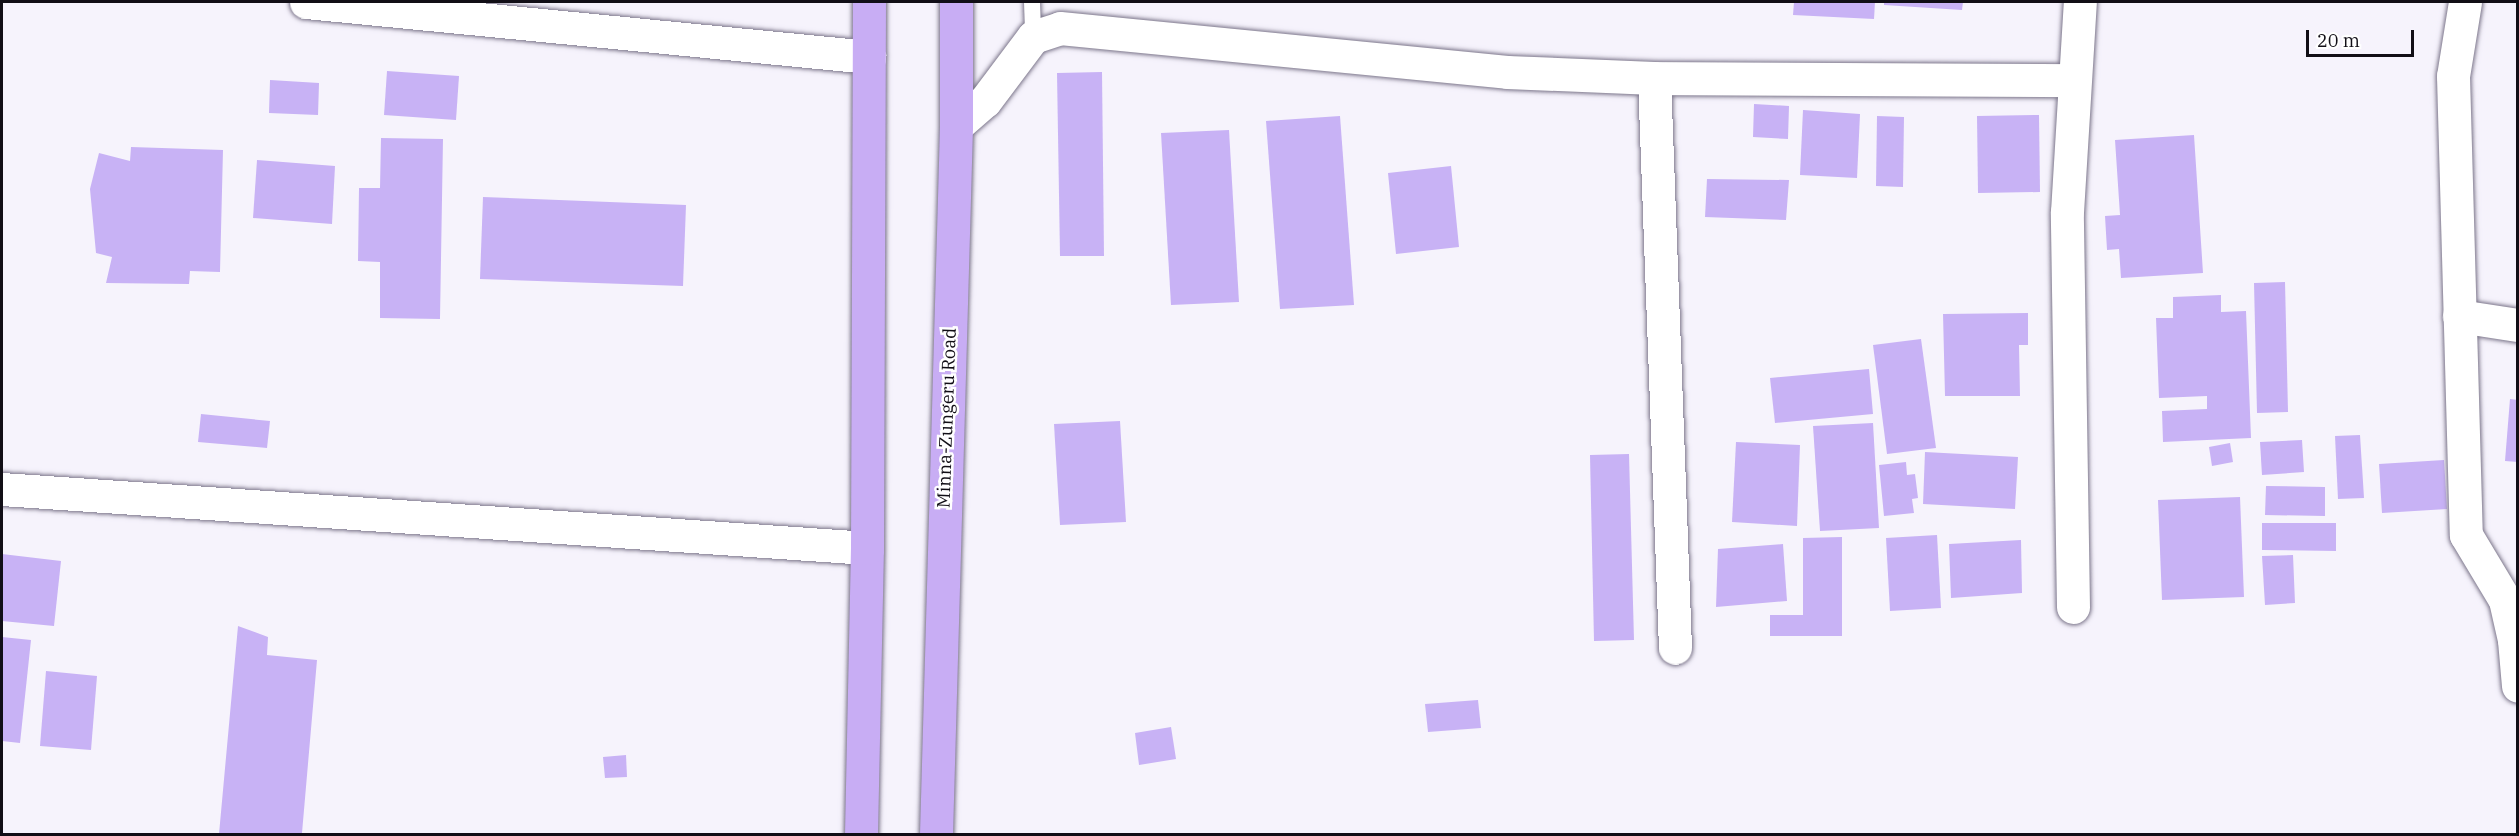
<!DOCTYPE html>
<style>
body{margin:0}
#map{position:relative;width:2519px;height:836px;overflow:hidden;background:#f6f3fc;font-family:"IBM Plex Serif",serif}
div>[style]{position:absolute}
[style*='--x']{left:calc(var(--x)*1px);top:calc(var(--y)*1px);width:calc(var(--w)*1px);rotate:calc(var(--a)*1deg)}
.building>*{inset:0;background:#c8b2f5}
.roads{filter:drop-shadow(0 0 2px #7c768b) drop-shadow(0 0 2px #7c768b)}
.service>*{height:16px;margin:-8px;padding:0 8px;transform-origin:8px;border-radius:8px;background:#fff}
.minor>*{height:33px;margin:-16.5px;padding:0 16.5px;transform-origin:16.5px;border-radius:16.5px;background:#fff}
.primary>*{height:33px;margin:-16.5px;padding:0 16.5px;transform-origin:16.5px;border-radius:16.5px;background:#c8adf4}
span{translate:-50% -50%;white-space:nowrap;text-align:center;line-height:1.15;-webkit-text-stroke:5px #fff;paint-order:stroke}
.street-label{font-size:18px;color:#110e16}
.frame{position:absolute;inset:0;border:3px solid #110e16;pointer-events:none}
.scale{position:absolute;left:2306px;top:30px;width:108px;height:27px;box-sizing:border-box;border:3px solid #110e16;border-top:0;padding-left:8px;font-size:18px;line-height:21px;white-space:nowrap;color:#110e16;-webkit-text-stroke:4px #fff;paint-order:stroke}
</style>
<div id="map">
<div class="building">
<div style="clip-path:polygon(1794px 2px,1875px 2px,1874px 19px,1793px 15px)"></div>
<div style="clip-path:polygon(1884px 2px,1963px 2px,1962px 10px,1884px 5px)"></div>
<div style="clip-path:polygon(387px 71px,459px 76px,456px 120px,384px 115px)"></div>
<div style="clip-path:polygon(1102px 72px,1104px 256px,1060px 256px,1057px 73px)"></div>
<div style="clip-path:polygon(270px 80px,319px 83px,318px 115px,269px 113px)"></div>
<div style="clip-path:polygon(1754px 104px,1789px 106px,1788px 139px,1753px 137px)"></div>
<div style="clip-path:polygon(1803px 110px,1860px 114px,1857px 178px,1800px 175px)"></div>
<div style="clip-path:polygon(2039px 115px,2040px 192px,1978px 193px,1977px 116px)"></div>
<div style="clip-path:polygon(1340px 116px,1354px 305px,1280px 309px,1266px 121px)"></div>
<div style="clip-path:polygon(1877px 116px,1904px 117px,1903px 187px,1876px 186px)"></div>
<div style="clip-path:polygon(1229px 130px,1239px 302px,1171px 305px,1161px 133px)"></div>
<div style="clip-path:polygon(2194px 135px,2203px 273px,2121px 278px,2119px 249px,2107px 250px,2105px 216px,2120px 215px,2115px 140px)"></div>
<div style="clip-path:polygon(381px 138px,443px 139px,440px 319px,380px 318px,380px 262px,358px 261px,359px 188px,380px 188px)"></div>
<div style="clip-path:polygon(131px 147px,223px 150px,220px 272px,190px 271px,189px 284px,106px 283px,112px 257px,96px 253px,90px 189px,99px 153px,130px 161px)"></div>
<div style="clip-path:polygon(257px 160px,335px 166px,332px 224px,253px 218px)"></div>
<div style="clip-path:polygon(1451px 166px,1459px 247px,1396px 254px,1388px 173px)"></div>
<div style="clip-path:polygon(1707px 179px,1789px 180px,1786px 220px,1705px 217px)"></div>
<div style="clip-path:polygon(483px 197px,686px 205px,683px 286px,480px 279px)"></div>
<div style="clip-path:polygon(2285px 282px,2288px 412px,2257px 413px,2254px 283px)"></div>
<div style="clip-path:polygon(2221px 295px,2221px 312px,2246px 311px,2251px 438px,2163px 442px,2162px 411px,2207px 409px,2207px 396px,2159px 398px,2156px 318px,2173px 318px,2173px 297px)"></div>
<div style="clip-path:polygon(2028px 313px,2028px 345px,2019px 345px,2020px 396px,1945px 396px,1943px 314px)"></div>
<div style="clip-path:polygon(1921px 339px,1936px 448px,1887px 454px,1873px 345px)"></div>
<div style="clip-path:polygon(1869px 369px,1873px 414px,1775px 423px,1770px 378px)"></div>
<div style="clip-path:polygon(2510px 399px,2518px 400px,2518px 462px,2505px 461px)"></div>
<div style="clip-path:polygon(201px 414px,270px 421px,267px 448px,198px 442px)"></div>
<div style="clip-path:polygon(1120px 421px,1126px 522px,1060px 525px,1054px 424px)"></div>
<div style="clip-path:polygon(1873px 423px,1879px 528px,1820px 531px,1813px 426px)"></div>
<div style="clip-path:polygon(2360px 435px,2364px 498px,2338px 499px,2335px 436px)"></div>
<div style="clip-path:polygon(2302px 440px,2304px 472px,2262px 475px,2260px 442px)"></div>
<div style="clip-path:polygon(1736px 442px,1800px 445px,1797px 526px,1732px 522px)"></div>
<div style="clip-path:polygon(2230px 443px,2233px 462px,2212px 466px,2209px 447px)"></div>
<div style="clip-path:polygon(1925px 452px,2018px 457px,2015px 509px,1923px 504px)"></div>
<div style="clip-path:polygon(1629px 454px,1634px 640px,1594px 641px,1590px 455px)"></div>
<div style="clip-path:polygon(2444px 460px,2447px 509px,2382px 513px,2379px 464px)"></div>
<div style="clip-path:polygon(1906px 462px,1907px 475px,1915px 474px,1918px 498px,1912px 499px,1914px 513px,1884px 516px,1879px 465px)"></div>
<div style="clip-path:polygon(2266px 486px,2325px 487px,2325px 516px,2265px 515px)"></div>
<div style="clip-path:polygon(2240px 497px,2244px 597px,2162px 600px,2158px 500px)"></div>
<div style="clip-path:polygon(2262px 523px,2336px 523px,2336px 551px,2262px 550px)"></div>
<div style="clip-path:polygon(1937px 535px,1941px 608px,1890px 611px,1886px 538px)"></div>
<div style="clip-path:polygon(1842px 537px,1842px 636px,1770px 636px,1770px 615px,1803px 615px,1803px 538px)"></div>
<div style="clip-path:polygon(2021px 540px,2022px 593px,1951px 598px,1949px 544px)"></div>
<div style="clip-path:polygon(1783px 544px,1787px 601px,1716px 607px,1718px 549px)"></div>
<div style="clip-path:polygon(2px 554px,61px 561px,54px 626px,2px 621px)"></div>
<div style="clip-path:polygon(2293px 555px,2295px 603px,2265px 605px,2262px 556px)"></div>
<div style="clip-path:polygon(238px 626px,268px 637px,267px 655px,317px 660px,302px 833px,219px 834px)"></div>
<div style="clip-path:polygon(2px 637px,31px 640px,20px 743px,2px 741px)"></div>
<div style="clip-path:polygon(46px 671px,97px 676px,91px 750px,40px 746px)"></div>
<div style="clip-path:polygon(1478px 700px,1481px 728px,1428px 732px,1425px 704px)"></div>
<div style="clip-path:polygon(1171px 727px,1176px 759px,1139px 765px,1135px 733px)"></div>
<div style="clip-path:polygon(626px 755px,627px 777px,605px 778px,603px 757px)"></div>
</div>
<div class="roads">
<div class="service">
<div style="--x:1032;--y:2;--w:35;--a:88"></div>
</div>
<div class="minor">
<div style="--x:306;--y:2;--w:566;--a:5.58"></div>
<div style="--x:2465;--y:2;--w:75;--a:99.2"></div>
<div style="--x:2453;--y:76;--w:459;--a:88.4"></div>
<div style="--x:2466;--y:535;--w:76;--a:59"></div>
<div style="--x:2505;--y:600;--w:41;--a:77.3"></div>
<div style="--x:2514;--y:640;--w:46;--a:85"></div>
<div style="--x:1654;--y:78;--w:570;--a:87.89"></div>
<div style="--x:956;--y:126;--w:38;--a:-41"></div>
<div style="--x:985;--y:101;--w:80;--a:-53.1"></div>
<div style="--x:1033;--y:37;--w:28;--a:-18"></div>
<div style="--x:1060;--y:28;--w:449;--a:5.6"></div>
<div style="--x:1507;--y:72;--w:147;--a:2.3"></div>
<div style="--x:1654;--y:78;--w:419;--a:0.3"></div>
<div style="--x:2459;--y:316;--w:60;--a:8.7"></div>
<div style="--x:2;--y:489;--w:867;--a:3.9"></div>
<div style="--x:2073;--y:607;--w:395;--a:-90.9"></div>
<div style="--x:2067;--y:212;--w:210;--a:-86.5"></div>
</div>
<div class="primary">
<div style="--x:861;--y:834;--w:286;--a:-88.8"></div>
<div style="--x:867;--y:548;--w:546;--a:-89.79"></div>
<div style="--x:936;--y:834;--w:708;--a:-88.38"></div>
<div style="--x:956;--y:126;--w:124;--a:-90"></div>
</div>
</div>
<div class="street-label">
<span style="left:947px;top:418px;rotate:-88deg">Minna-Zungeru Road</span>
</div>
<div class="frame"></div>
<div class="scale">20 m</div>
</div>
